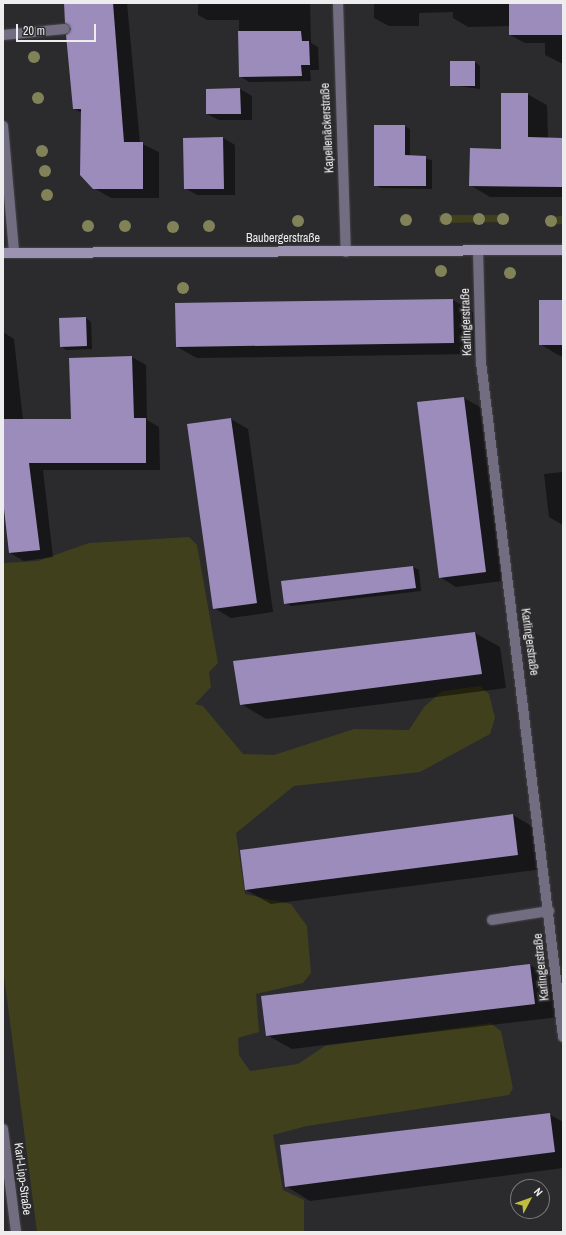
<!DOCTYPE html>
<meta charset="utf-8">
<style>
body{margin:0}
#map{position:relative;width:566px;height:1235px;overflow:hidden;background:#2b2a2d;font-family:"Archivo Narrow",sans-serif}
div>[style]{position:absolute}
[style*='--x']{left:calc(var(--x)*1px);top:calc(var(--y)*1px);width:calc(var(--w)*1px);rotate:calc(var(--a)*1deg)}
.green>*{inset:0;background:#40401d}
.shadow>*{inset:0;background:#0007}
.building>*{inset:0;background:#9c8cbb}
.roads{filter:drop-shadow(0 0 1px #464548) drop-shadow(0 0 1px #464548)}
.lane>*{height:10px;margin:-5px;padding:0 5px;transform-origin:5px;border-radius:5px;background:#736d81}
.street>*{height:10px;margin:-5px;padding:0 5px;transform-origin:5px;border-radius:5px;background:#736d81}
.secondary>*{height:10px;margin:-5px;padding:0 5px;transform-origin:5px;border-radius:5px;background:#9c92b2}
.trees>*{width:12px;height:12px;margin:-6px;border-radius:50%;background:#828259}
span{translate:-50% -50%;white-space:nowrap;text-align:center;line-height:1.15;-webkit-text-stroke:4px #2b2a2d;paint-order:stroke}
.street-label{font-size:12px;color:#ededee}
.frame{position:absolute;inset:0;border:4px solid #ededee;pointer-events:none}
.north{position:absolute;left:510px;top:1179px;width:40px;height:40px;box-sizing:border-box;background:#2b2a2d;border:1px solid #79787a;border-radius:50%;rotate:49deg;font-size:11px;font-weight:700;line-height:16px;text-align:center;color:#ededee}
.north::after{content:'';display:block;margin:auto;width:14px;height:18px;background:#bfbe41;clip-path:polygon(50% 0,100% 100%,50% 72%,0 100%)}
.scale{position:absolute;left:16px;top:24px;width:80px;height:18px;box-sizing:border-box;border:2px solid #ededee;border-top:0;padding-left:5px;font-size:12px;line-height:14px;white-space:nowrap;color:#ededee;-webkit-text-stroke:3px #2b2a2d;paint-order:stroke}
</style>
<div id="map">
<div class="green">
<div style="clip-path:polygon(439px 215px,509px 215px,509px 222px,439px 223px)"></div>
<div style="clip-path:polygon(563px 216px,563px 224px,547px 225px,547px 217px)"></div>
<div style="clip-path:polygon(189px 537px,197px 545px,218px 663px,209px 672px,211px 687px,195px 704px,203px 706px,243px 754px,274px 755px,354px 729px,409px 730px,424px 707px,442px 691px,480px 686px,489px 694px,495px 718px,490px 734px,420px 772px,294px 786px,236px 833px,245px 894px,291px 904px,307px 926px,311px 973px,303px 983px,256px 994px,259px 1032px,238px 1038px,239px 1055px,250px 1071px,298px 1064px,325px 1046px,490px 1023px,501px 1031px,513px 1088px,509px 1095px,307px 1126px,273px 1135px,283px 1190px,304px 1200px,304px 1232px,37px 1232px,3px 968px,3px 563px,38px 561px,89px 543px)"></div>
</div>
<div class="shadow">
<div style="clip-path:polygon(65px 3px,127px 3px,140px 143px,159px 152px,159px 198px,111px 198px,94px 188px,82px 113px,74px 109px,73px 29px)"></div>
<div style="clip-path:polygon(198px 3px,310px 3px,311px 43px,318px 47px,319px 70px,310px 70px,311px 81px,249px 82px,240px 76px,239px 20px,207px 20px,198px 15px)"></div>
<div style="clip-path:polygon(374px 3px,563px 3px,563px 64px,545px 55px,545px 43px,525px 43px,510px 35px,510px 26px,468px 27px,453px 18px,453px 12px,419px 13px,419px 26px,389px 26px,374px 18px)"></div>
<div style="clip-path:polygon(475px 62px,480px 66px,480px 89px,451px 85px)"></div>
<div style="clip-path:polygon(240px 89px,252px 96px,252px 120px,219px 120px,207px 114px,207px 90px)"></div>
<div style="clip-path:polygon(527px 94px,547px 105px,548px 139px,563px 139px,563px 197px,490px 197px,470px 185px,502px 150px)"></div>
<div style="clip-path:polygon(404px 126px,410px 129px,410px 156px,432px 160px,432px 189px,381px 188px,375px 185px)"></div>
<div style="clip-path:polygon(223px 138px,235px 145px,235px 195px,197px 195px,185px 188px,184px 139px)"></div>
<div style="clip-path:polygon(453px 300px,473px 312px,474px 354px,197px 358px,177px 347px)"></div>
<div style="clip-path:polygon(563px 301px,563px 356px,560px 356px,540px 344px)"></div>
<div style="clip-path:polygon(86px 318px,91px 322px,92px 349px,66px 350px,61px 346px)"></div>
<div style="clip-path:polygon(3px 332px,14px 339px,23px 420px,72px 420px,132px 357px,146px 365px,147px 420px,159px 427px,160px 470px,43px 470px,53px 557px,24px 561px,10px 553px,3px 491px)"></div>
<div style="clip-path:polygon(464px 398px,480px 407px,502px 581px,456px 587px,440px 577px)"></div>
<div style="clip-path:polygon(231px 419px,248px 429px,273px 612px,231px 618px,214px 608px)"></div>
<div style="clip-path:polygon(563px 472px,563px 525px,549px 517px,544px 474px)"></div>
<div style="clip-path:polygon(413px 567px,419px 570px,421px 591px,291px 606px,285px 603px)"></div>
<div style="clip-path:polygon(475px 633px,500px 647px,506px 688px,266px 719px,241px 704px)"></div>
<div style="clip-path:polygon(513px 815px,538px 830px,543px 869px,271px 904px,246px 890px)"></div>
<div style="clip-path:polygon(530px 965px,555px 979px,559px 1017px,292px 1049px,267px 1035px,262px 997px)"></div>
<div style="clip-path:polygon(549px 1114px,563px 1122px,563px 1168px,310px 1201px,286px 1186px)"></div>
</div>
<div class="building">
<div style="clip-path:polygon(64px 3px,113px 3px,124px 142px,143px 142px,143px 189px,93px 189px,80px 175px,81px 109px,73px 109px,66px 35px,71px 29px,65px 23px)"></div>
<div style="clip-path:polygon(509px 3px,563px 3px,563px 35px,509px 35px)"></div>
<div style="clip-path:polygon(238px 31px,301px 31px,302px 41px,309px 41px,310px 65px,301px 65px,302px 76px,239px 77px)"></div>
<div style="clip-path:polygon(450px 61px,475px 61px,475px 86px,450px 86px)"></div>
<div style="clip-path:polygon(240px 88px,241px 114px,206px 114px,206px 89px)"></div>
<div style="clip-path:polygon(501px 93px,528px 93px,528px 137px,563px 138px,563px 187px,469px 186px,470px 148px,501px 149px)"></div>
<div style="clip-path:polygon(374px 125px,405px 125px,405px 155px,426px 156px,426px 186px,374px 186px)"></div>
<div style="clip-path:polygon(223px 137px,224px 189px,184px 189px,183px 138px)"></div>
<div style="clip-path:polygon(453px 299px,454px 343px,176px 347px,175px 303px)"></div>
<div style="clip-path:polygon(539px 300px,563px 300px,563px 345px,539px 345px)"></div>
<div style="clip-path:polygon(86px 317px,87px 346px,60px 347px,59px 318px)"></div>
<div style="clip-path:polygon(132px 356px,134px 418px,146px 418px,146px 463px,29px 463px,40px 550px,9px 553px,3px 500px,3px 419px,71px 419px,69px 358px)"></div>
<div style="clip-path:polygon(464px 397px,486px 572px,439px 578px,417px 402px)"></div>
<div style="clip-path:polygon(231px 418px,257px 603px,213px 609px,187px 424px)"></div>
<div style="clip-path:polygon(413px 566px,416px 588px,284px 604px,281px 581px)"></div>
<div style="clip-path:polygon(475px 632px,482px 674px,240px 705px,233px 661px)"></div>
<div style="clip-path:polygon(513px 814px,518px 855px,245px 890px,240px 850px)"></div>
<div style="clip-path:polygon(530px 964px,535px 1004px,266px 1036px,261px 996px)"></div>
<div style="clip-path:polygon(550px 1113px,555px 1152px,285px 1187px,280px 1145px)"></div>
</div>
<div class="roads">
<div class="lane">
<div style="--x:3;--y:35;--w:62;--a:-5.5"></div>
<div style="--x:492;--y:920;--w:58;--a:-9"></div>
</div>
<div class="street">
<div style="--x:338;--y:3;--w:249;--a:88.2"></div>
<div style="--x:3;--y:126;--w:127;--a:85"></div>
<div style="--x:478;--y:250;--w:112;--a:88.5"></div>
<div style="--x:481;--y:362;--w:680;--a:83.07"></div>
<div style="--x:3;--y:1129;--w:104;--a:82.8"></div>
</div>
<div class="secondary">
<div style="--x:3;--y:253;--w:560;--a:-0.31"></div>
</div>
</div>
<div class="trees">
<div style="left:34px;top:57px"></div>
<div style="left:38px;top:98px"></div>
<div style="left:42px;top:151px"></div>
<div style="left:45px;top:171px"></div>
<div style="left:47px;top:195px"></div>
<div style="left:446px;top:219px"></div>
<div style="left:479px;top:219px"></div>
<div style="left:503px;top:219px"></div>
<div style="left:406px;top:220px"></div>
<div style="left:298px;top:221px"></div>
<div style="left:551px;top:221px"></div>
<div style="left:88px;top:226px"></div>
<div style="left:125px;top:226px"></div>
<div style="left:209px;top:226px"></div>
<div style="left:173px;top:227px"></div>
<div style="left:441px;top:271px"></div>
<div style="left:510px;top:273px"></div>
<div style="left:183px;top:288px"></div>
</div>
<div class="street-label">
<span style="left:328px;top:128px;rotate:-93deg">Kapellenäckerstraße</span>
<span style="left:283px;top:239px">Baubergerstraße</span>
<span style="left:467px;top:322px;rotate:-92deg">Karlingerstraße</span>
<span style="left:529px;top:642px;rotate:82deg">Karlingerstraße</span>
<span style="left:542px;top:967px;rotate:-96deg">Karlingerstraße</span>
<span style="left:22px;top:1179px;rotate:83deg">Karl-Lipp-Straße</span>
</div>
<div class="frame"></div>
<div class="north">N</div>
<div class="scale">20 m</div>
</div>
